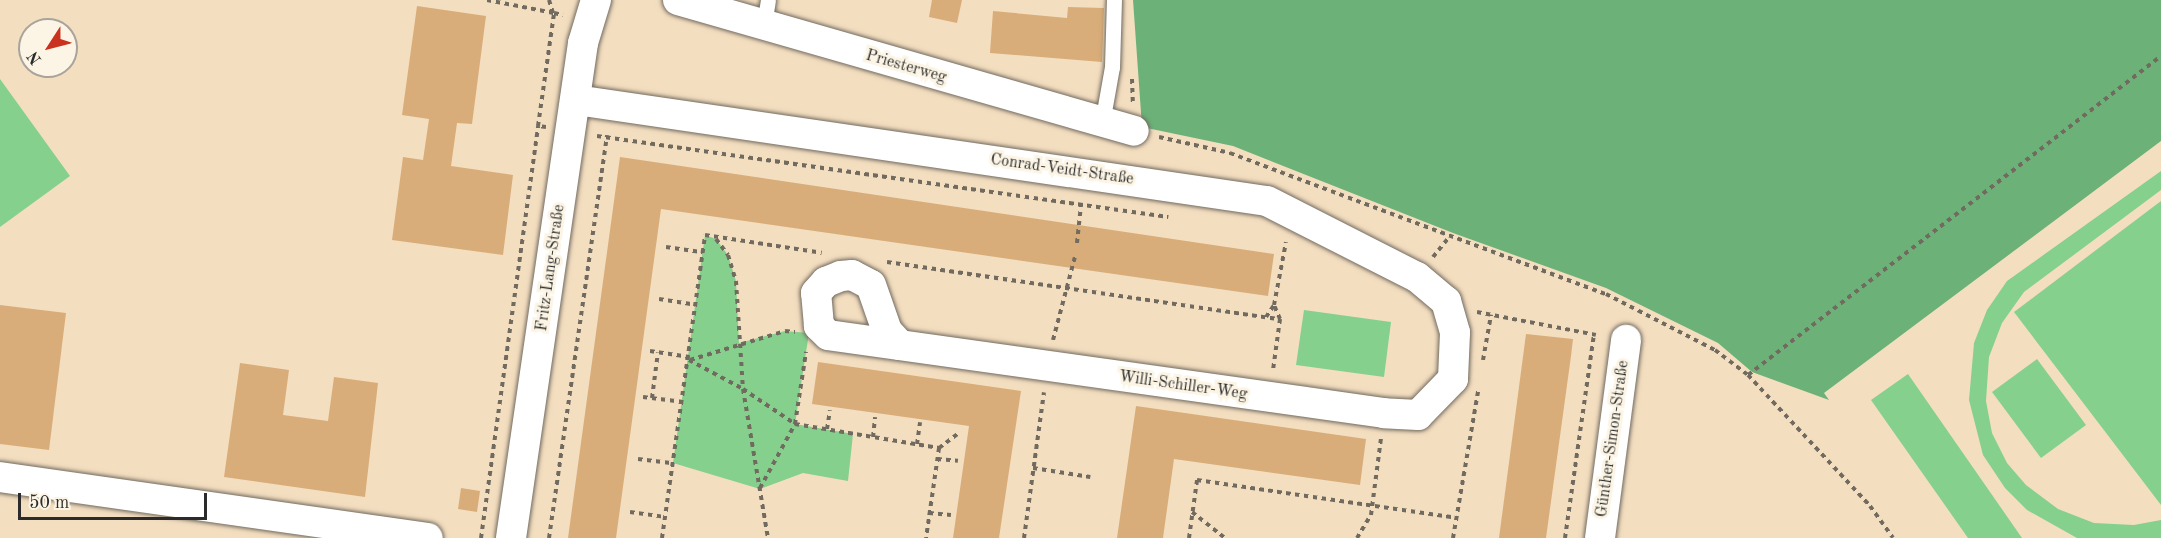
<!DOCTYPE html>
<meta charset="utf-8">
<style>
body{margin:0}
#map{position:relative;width:2161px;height:538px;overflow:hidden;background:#f4dec0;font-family:"Old Standard TT",serif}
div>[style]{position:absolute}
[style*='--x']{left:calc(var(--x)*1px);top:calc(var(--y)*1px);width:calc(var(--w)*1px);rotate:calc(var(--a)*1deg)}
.green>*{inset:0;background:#85d08c}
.forest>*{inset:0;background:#6cb278}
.building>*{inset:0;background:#d9ad79}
.path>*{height:4px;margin-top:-2px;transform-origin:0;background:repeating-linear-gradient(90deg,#716a5f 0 4.5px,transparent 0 9px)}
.roads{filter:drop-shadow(0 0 2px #716a5f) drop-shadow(0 0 2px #716a5f)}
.service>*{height:15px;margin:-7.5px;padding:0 7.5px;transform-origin:7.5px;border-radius:7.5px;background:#fff}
.minor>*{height:30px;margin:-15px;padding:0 15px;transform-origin:15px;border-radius:15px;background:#fff}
span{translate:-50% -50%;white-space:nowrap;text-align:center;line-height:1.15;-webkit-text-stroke:6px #fcf5e5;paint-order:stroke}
.street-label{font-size:16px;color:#2b2b2b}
.north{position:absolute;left:18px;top:18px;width:60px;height:60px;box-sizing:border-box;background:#fcf5e5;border:2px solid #a8a49b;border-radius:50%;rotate:234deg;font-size:16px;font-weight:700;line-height:24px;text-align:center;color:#2b2b2b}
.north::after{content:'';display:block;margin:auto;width:21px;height:27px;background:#c8321e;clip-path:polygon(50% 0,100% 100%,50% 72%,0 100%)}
.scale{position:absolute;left:18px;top:493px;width:189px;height:27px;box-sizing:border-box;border:3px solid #2b2b2b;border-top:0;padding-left:8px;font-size:18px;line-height:21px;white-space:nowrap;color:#2b2b2b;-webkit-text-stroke:4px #fcf5e5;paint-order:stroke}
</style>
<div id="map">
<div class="green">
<div style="clip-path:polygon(0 79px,70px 176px,0 227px)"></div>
<div style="clip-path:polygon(2161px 171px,2161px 190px,2024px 292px,2002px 323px,1989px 357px,1986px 401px,1992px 433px,2007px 463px,2026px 485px,2058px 509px,2094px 523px,2134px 525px,2161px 520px,2161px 538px,2077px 538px,2027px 510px,2005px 488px,1983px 455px,1969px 400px,1974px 343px,1987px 310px,2007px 281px)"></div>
<div style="clip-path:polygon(2161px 201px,2161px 505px,2014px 312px)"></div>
<div style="clip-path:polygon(705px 235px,716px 239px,728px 255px,736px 281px,739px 343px,785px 331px,809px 333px,795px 424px,853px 434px,848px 481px,803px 473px,760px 489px,673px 463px)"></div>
<div style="clip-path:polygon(1304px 310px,1391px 322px,1384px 377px,1296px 365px)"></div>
<div style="clip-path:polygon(2037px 359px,2086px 425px,2041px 458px,1992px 392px)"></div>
<div style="clip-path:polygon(1908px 374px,2022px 538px,1968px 538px,1871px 400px)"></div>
</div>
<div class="forest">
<div style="clip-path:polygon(1133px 0,2161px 0,2161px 141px,1824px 393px,1829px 400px,1752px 372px,1718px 343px,1606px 288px,1453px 233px,1233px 146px,1142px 127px)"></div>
</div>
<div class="building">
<div style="clip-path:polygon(932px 0,962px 0,957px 23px,929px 17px)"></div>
<div style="clip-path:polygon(417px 6px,486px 16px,472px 124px,457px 123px,451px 166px,513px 175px,503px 255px,392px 240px,403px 157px,423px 160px,429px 119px,402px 115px)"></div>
<div style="clip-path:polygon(1068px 7px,1104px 8px,1102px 62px,990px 53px,993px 11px,1067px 18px)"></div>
<div style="clip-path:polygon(620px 157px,1274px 254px,1268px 296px,661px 209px,616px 538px,568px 538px)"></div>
<div style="clip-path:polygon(0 305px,66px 313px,49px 450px,0 444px)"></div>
<div style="clip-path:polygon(1526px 334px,1573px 339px,1571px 356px,1546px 538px,1499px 538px)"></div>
<div style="clip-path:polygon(818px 362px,1021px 391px,999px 538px,953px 538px,969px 426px,812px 404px)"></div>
<div style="clip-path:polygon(240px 363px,289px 370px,283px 415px,328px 421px,334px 377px,378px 383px,365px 497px,224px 477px)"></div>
<div style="clip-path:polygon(1136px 406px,1366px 439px,1360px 485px,1174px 459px,1163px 538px,1117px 538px)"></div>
<div style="clip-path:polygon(461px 488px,480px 491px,477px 512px,458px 509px)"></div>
</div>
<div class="path">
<div style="--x:487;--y:0;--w:68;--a:11"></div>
<div style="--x:549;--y:0;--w:14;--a:73"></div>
<div style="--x:1132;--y:79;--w:25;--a:88"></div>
<div style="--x:546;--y:127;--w:8;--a:-173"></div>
<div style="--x:538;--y:126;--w:114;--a:-81.9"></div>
<div style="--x:554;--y:13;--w:9;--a:13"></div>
<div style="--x:597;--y:136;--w:577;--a:8.07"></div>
<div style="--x:1159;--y:137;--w:73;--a:12.7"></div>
<div style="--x:1230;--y:153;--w:402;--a:20.6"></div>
<div style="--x:1606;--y:294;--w:123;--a:27.2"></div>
<div style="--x:1715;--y:350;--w:41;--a:37.1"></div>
<div style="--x:1748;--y:375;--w:179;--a:47"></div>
<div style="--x:1870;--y:506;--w:39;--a:54"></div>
<div style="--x:716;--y:239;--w:20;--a:53"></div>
<div style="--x:728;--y:255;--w:27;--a:73"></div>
<div style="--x:736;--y:281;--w:108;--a:86.3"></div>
<div style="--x:743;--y:389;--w:151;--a:80.5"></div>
<div style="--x:1077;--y:243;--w:38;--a:-84"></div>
<div style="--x:666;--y:247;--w:37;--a:8"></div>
<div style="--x:1433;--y:257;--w:26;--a:-51"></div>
<div style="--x:887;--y:262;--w:397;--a:8.3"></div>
<div style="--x:1280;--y:319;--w:51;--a:97.8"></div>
<div style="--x:659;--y:299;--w:37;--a:9"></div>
<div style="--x:1477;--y:312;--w:121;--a:10.9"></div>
<div style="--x:1266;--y:317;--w:14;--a:-56"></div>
<div style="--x:1280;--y:319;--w:15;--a:-113"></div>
<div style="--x:1274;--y:305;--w:64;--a:-79.2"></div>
<div style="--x:1053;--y:340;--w:86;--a:-75.2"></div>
<div style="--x:650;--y:351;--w:40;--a:8.5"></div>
<div style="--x:689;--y:360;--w:61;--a:28.2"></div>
<div style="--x:743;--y:389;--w:63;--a:33.9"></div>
<div style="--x:795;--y:424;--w:146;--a:9.5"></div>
<div style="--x:939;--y:448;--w:91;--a:98.2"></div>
<div style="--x:690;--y:360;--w:99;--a:-17"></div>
<div style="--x:785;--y:331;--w:10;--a:6"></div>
<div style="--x:1483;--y:360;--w:46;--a:-79.9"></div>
<div style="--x:1748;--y:375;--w:522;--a:-37.68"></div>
<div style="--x:643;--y:397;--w:39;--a:7"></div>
<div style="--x:652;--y:398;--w:46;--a:-82.6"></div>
<div style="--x:827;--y:429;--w:19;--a:-81"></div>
<div style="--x:873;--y:437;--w:20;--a:-84"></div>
<div style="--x:917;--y:444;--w:22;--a:-82"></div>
<div style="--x:939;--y:448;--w:25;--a:-37"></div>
<div style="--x:638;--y:459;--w:35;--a:7"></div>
<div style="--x:937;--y:459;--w:21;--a:5"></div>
<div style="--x:1033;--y:468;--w:58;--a:9"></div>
<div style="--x:760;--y:488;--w:73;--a:-61.3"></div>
<div style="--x:795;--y:424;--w:73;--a:-81.3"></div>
<div style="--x:630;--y:512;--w:35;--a:8"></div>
<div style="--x:1192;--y:512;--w:42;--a:38.2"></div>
<div style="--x:929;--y:513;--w:22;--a:5"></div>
<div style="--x:481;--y:538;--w:416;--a:-82.1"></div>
<div style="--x:549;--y:538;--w:407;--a:-81.8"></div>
<div style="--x:662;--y:538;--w:306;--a:-81.9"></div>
<div style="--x:705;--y:235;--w:118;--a:8.7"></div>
<div style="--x:1024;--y:538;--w:147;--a:-82.2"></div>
<div style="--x:1189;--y:538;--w:59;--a:-82.1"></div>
<div style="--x:1197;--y:480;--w:262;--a:8.3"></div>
<div style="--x:1357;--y:538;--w:27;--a:-59"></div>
<div style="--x:1371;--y:515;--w:78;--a:-82.6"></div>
<div style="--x:1453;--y:538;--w:149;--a:-80.3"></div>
<div style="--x:1565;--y:538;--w:206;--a:-81.9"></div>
</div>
<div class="roads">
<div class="service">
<div style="--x:764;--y:25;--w:25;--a:-81"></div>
<div style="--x:1102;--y:123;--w:57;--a:-79.9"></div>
<div style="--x:1112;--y:67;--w:67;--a:-88.3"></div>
</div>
<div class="minor">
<div style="--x:678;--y:0;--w:474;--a:16"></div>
<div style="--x:576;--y:100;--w:698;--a:8.32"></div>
<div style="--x:1267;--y:201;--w:168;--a:26.9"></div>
<div style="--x:1417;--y:277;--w:38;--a:40"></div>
<div style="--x:1446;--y:301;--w:33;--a:74"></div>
<div style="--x:1455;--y:333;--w:46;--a:92.5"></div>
<div style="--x:1453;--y:379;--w:50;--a:134.2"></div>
<div style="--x:1418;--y:415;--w:34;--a:-177"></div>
<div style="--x:1384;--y:413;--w:561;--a:-172.01"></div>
<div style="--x:828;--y:335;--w:13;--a:-135"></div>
<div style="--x:819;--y:326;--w:33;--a:-95"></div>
<div style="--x:816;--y:293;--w:15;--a:-48"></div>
<div style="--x:826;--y:282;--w:16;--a:-22"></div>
<div style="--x:841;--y:276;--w:11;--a:-5"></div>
<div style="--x:852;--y:275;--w:21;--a:28"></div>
<div style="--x:871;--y:285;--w:49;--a:70.8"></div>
<div style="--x:887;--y:331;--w:19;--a:47"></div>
<div style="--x:0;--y:477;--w:432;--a:8.1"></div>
<div style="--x:511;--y:538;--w:500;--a:-81.72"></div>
<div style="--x:583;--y:43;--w:45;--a:-73.2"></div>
<div style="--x:1600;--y:538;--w:200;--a:-82.5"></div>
</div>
</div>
<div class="street-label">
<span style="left:906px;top:67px;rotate:16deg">Priesterweg</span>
<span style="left:1062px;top:170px;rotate:8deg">Conrad-Veidt-Straße</span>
<span style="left:551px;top:268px;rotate:-82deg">Fritz-Lang-Straße</span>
<span style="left:1183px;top:386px;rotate:8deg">Willi-Schiller-Weg</span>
<span style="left:1613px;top:439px;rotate:-82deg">Günther-Simon-Straße</span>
</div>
<div class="north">N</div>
<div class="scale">50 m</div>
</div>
